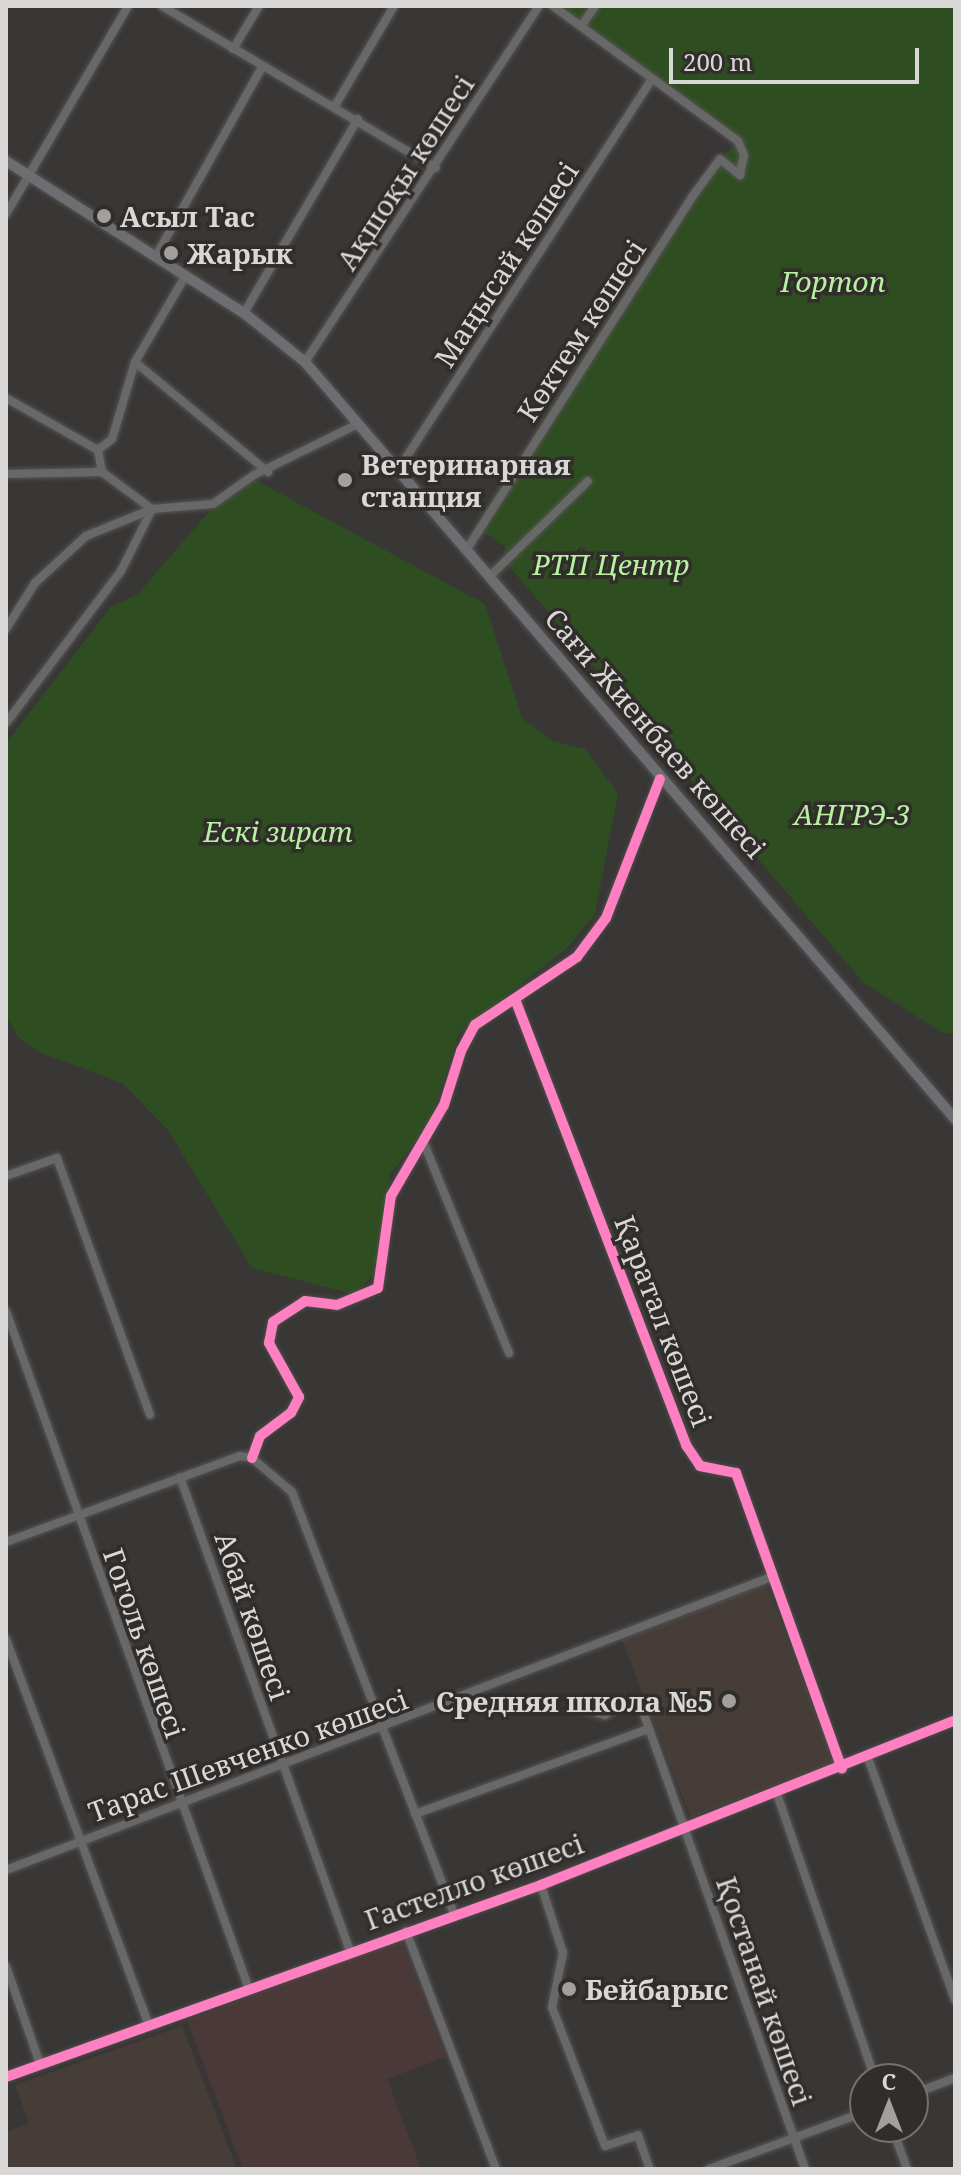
<!DOCTYPE html>
<meta charset="utf-8">
<style>
body{margin:0}
#map{position:relative;width:961px;height:2175px;overflow:hidden;background:#393736;font-family:"Noto Serif",serif}
div>[style]{position:absolute}
[style*='--x']{left:calc(var(--x)*1px);top:calc(var(--y)*1px);width:calc(var(--w)*1px);rotate:calc(var(--a)*1deg)}
.commercial>*{inset:0;background:#4b3939}
.built>*{inset:0;background:#463d39}
.green>*{inset:0;background:#2e4d20}
.roads{filter:drop-shadow(0 0 2px #555453) drop-shadow(0 0 2px #555453)}
.minor>*{height:8px;margin:-4px;padding:0 4px;transform-origin:4px;border-radius:4px;background:#696868}
.major>*{height:10px;margin:-5px;padding:0 5px;transform-origin:5px;border-radius:5px;background:#6d6d72}
.cycleway>*{height:10px;margin:-5px;padding:0 5px;transform-origin:5px;border-radius:5px;background:#ff80c0}
.dots>*{width:22px;height:22px;translate:-50% -50%;box-sizing:border-box;border:4px solid #302d2b;border-radius:50%}
span{translate:-50% -50%;white-space:nowrap;text-align:center;line-height:1.15;-webkit-text-stroke:7px #302d2b;paint-order:stroke}
.street-label{font-size:28px;color:#dad8d7}
.poi-label{font-size:28px;color:#dad8d7;font-weight:700}
.left{translate:0 -50%;text-align:left}
.right{translate:-100% -50%;text-align:right}
.park-label{font-size:28px;color:#b7f2a0;font-style:italic}
.frame{position:absolute;inset:0;border:8px solid #dad8d7;pointer-events:none}
.north{position:absolute;left:849px;top:2063px;width:80px;height:80px;box-sizing:border-box;background:#302d2b;border:2px solid #747170;border-radius:50%;rotate:0deg;font-size:22px;font-weight:700;line-height:32px;text-align:center;color:#dad8d7}
.north::after{content:'';display:block;margin:auto;width:28px;height:36px;background:#a2a09f;clip-path:polygon(50% 0,100% 100%,50% 72%,0 100%)}
.scale{position:absolute;left:669px;top:48px;width:250px;height:36px;box-sizing:border-box;border:4px solid #dad8d7;border-top:0;padding-left:10px;font-size:24px;line-height:28px;white-space:nowrap;color:#dad8d7;-webkit-text-stroke:6px #302d2b;paint-order:stroke}
</style>
<div id="map">
<div class="commercial">
<div style="clip-path:polygon(401px 1939px,445px 2057px,387px 2079px,421px 2169px,243px 2169px,187px 2020px)"></div>
</div>
<div class="built">
<div style="clip-path:polygon(766px 1584px,835px 1762px,691px 1818px,622px 1640px)"></div>
<div style="clip-path:polygon(182px 2026px,237px 2169px,6px 2169px,6px 2132px,29px 2123px,15px 2085px)"></div>
</div>
<div class="green">
<div style="clip-path:polygon(539px 6px,955px 6px,955px 1032px,944px 1034px,862px 981px,503px 559px,505px 547px,475px 526px,701px 176px,738px 142px,651px 81px,584px 22px)"></div>
<div style="clip-path:polygon(255px 480px,485px 604px,522px 718px,552px 741px,585px 749px,618px 793px,595px 914px,566px 949px,459px 1033px,431px 1119px,390px 1175px,377px 1272px,353px 1294px,252px 1268px,168px 1130px,122px 1083px,39px 1052px,18px 1037px,6px 1015px,6px 743px,111px 607px,138px 594px,207px 514px)"></div>
</div>
<div class="roads">
<div class="minor">
<div style="--x:162;--y:6;--w:318;--a:30.6"></div>
<div style="--x:584;--y:22;--w:19;--a:-55"></div>
<div style="--x:233;--y:49;--w:50;--a:-58.8"></div>
<div style="--x:336;--y:104;--w:114;--a:-59.4"></div>
<div style="--x:6;--y:214;--w:241;--a:-59.6"></div>
<div style="--x:156;--y:256;--w:217;--a:-60.7"></div>
<div style="--x:244;--y:313;--w:225;--a:-59.6"></div>
<div style="--x:135;--y:362;--w:173;--a:39.6"></div>
<div style="--x:305;--y:362;--w:426;--a:-56.7"></div>
<div style="--x:6;--y:398;--w:106;--a:29.5"></div>
<div style="--x:98;--y:450;--w:18;--a:-38"></div>
<div style="--x:112;--y:439;--w:80;--a:-73.4"></div>
<div style="--x:135;--y:362;--w:101;--a:-59.6"></div>
<div style="--x:98;--y:450;--w:22;--a:80"></div>
<div style="--x:398;--y:470;--w:464;--a:-57"></div>
<div style="--x:6;--y:474;--w:96;--a:-1.2"></div>
<div style="--x:102;--y:472;--w:62;--a:36.5"></div>
<div style="--x:467;--y:549;--w:418;--a:-57.4"></div>
<div style="--x:692;--y:197;--w:47;--a:-53.6"></div>
<div style="--x:720;--y:159;--w:26;--a:39"></div>
<div style="--x:740;--y:175;--w:20;--a:-79"></div>
<div style="--x:744;--y:155;--w:15;--a:-113"></div>
<div style="--x:738;--y:141;--w:229;--a:-143.9"></div>
<div style="--x:490;--y:576;--w:136;--a:-44.1"></div>
<div style="--x:6;--y:629;--w:54;--a:-57.8"></div>
<div style="--x:35;--y:583;--w:69;--a:-42.7"></div>
<div style="--x:86;--y:536;--w:71;--a:-22.2"></div>
<div style="--x:152;--y:509;--w:61;--a:-4.7"></div>
<div style="--x:213;--y:504;--w:50;--a:-35.3"></div>
<div style="--x:254;--y:475;--w:116;--a:-26.1"></div>
<div style="--x:6;--y:723;--w:191;--a:-52.9"></div>
<div style="--x:121;--y:571;--w:69;--a:-63.4"></div>
<div style="--x:515;--y:999;--w:478;--a:69"></div>
<div style="--x:686;--y:1445;--w:25;--a:56"></div>
<div style="--x:700;--y:1466;--w:37;--a:11"></div>
<div style="--x:736;--y:1473;--w:314;--a:70.3"></div>
<div style="--x:423;--y:1141;--w:229;--a:67.9"></div>
<div style="--x:6;--y:1176;--w:54;--a:-19.4"></div>
<div style="--x:57;--y:1158;--w:273;--a:70.1"></div>
<div style="--x:6;--y:1311;--w:720;--a:70.28"></div>
<div style="--x:252;--y:1458;--w:23;--a:-70"></div>
<div style="--x:260;--y:1436;--w:39;--a:-37"></div>
<div style="--x:291;--y:1413;--w:18;--a:-63"></div>
<div style="--x:299;--y:1397;--w:62;--a:-119.1"></div>
<div style="--x:269;--y:1343;--w:21;--a:-79"></div>
<div style="--x:273;--y:1322;--w:38;--a:-33"></div>
<div style="--x:305;--y:1301;--w:32;--a:7"></div>
<div style="--x:337;--y:1305;--w:44;--a:-22.5"></div>
<div style="--x:378;--y:1288;--w:93;--a:-82"></div>
<div style="--x:391;--y:1196;--w:105;--a:-59.8"></div>
<div style="--x:444;--y:1105;--w:57;--a:-72.5"></div>
<div style="--x:461;--y:1051;--w:30;--a:-62"></div>
<div style="--x:475;--y:1025;--w:123;--a:-33.7"></div>
<div style="--x:577;--y:957;--w:49;--a:-53.4"></div>
<div style="--x:606;--y:918;--w:149;--a:-68.8"></div>
<div style="--x:180;--y:1477;--w:504;--a:70.27"></div>
<div style="--x:6;--y:1542;--w:249;--a:-20.2"></div>
<div style="--x:240;--y:1456;--w:12;--a:9"></div>
<div style="--x:252;--y:1458;--w:52;--a:40.4"></div>
<div style="--x:292;--y:1492;--w:451;--a:69"></div>
<div style="--x:6;--y:1639;--w:412;--a:69.7"></div>
<div style="--x:585;--y:1709;--w:21;--a:17"></div>
<div style="--x:605;--y:1715;--w:24;--a:-33"></div>
<div style="--x:625;--y:1702;--w:15;--a:4"></div>
<div style="--x:640;--y:1703;--w:494;--a:70.5"></div>
<div style="--x:868;--y:1758;--w:257;--a:70.2"></div>
<div style="--x:777;--y:1794;--w:301;--a:71"></div>
<div style="--x:415;--y:1814;--w:249;--a:-20"></div>
<div style="--x:6;--y:1870;--w:822;--a:-20.95"></div>
<div style="--x:541;--y:1885;--w:71;--a:72.1"></div>
<div style="--x:563;--y:1953;--w:55;--a:101.5"></div>
<div style="--x:552;--y:2007;--w:149;--a:69.1"></div>
<div style="--x:605;--y:2146;--w:35;--a:-18"></div>
<div style="--x:638;--y:2135;--w:36;--a:71"></div>
<div style="--x:406;--y:1931;--w:254;--a:69.3"></div>
<div style="--x:6;--y:1966;--w:104;--a:70.9"></div>
<div style="--x:6;--y:2077;--w:568;--a:-19.74"></div>
<div style="--x:541;--y:1885;--w:446;--a:-21.7"></div>
<div style="--x:913;--y:2094;--w:45;--a:-20.9"></div>
<div style="--x:892;--y:2127;--w:45;--a:70.3"></div>
<div style="--x:709;--y:2169;--w:166;--a:-20.1"></div>
</div>
<div class="major">
<div style="--x:6;--y:161;--w:282;--a:32.6"></div>
<div style="--x:244;--y:313;--w:78;--a:38.8"></div>
<div style="--x:305;--y:362;--w:998;--a:49.35"></div>
</div>
</div>
<div class="cycleway">
<div style="--x:515;--y:999;--w:478;--a:69"></div>
<div style="--x:686;--y:1445;--w:25;--a:56"></div>
<div style="--x:700;--y:1466;--w:37;--a:11"></div>
<div style="--x:736;--y:1473;--w:314;--a:70.3"></div>
<div style="--x:252;--y:1458;--w:23;--a:-70"></div>
<div style="--x:260;--y:1436;--w:39;--a:-37"></div>
<div style="--x:291;--y:1413;--w:18;--a:-63"></div>
<div style="--x:299;--y:1397;--w:62;--a:-119.1"></div>
<div style="--x:269;--y:1343;--w:21;--a:-79"></div>
<div style="--x:273;--y:1322;--w:38;--a:-33"></div>
<div style="--x:305;--y:1301;--w:32;--a:7"></div>
<div style="--x:337;--y:1305;--w:44;--a:-22.5"></div>
<div style="--x:378;--y:1288;--w:93;--a:-82"></div>
<div style="--x:391;--y:1196;--w:105;--a:-59.8"></div>
<div style="--x:444;--y:1105;--w:57;--a:-72.5"></div>
<div style="--x:461;--y:1051;--w:30;--a:-62"></div>
<div style="--x:475;--y:1025;--w:123;--a:-33.7"></div>
<div style="--x:577;--y:957;--w:49;--a:-53.4"></div>
<div style="--x:606;--y:918;--w:149;--a:-68.8"></div>
<div style="--x:6;--y:2077;--w:568;--a:-19.74"></div>
<div style="--x:541;--y:1885;--w:446;--a:-21.7"></div>
</div>
<div class="dots">
<div style="left:104px;top:216px;background:#a2a09f"></div>
<div style="left:171px;top:253px;background:#a2a09f"></div>
<div style="left:345px;top:480px;background:#a2a09f"></div>
<div style="left:729px;top:1701px;background:#a2a09f"></div>
<div style="left:569px;top:1989px;background:#a2a09f"></div>
</div>
<div class="street-label">
<span style="left:405px;top:172px;rotate:-57deg">Ақшоқы көшесі</span>
<span style="left:506px;top:264px;rotate:-57deg">Маңысай көшесі</span>
<span style="left:581px;top:330px;rotate:-57deg">Көктем көшесі</span>
<span style="left:656px;top:733px;rotate:49deg">Сағи Жиенбаев көшесі</span>
<span style="left:664px;top:1321px;rotate:69deg">Қаратал көшесі</span>
<span style="left:253px;top:1616px;rotate:71deg">Абай көшесі</span>
<span style="left:145px;top:1643px;rotate:71deg">Гоголь көшесі</span>
<span style="left:248px;top:1755px;rotate:-20deg">Тарас Шевченко көшесі</span>
<span style="left:474px;top:1881px;rotate:-20deg">Гастелло көшесі</span>
<span style="left:765px;top:1991px;rotate:71deg">Қостанай көшесі</span>
</div>
<div class="poi-label">
<span class="left" style="left:120px;top:216px">Асыл Тас</span>
<span class="left" style="left:187px;top:253px">Жарык</span>
<span class="left" style="left:361px;top:480px">Ветеринарная<br>станция</span>
<span class="right" style="left:713px;top:1701px">Средняя школа №5</span>
<span class="left" style="left:585px;top:1989px">Бейбарыс</span>
</div>
<div class="park-label">
<span style="left:833px;top:281px">Гортоп</span>
<span style="left:611px;top:564px">РТП Центр</span>
<span style="left:852px;top:814px">АНГРЭ-3</span>
<span style="left:278px;top:831px">Ескі зират</span>
</div>
<div class="frame"></div>
<div class="north">С</div>
<div class="scale">200 m</div>
</div>
